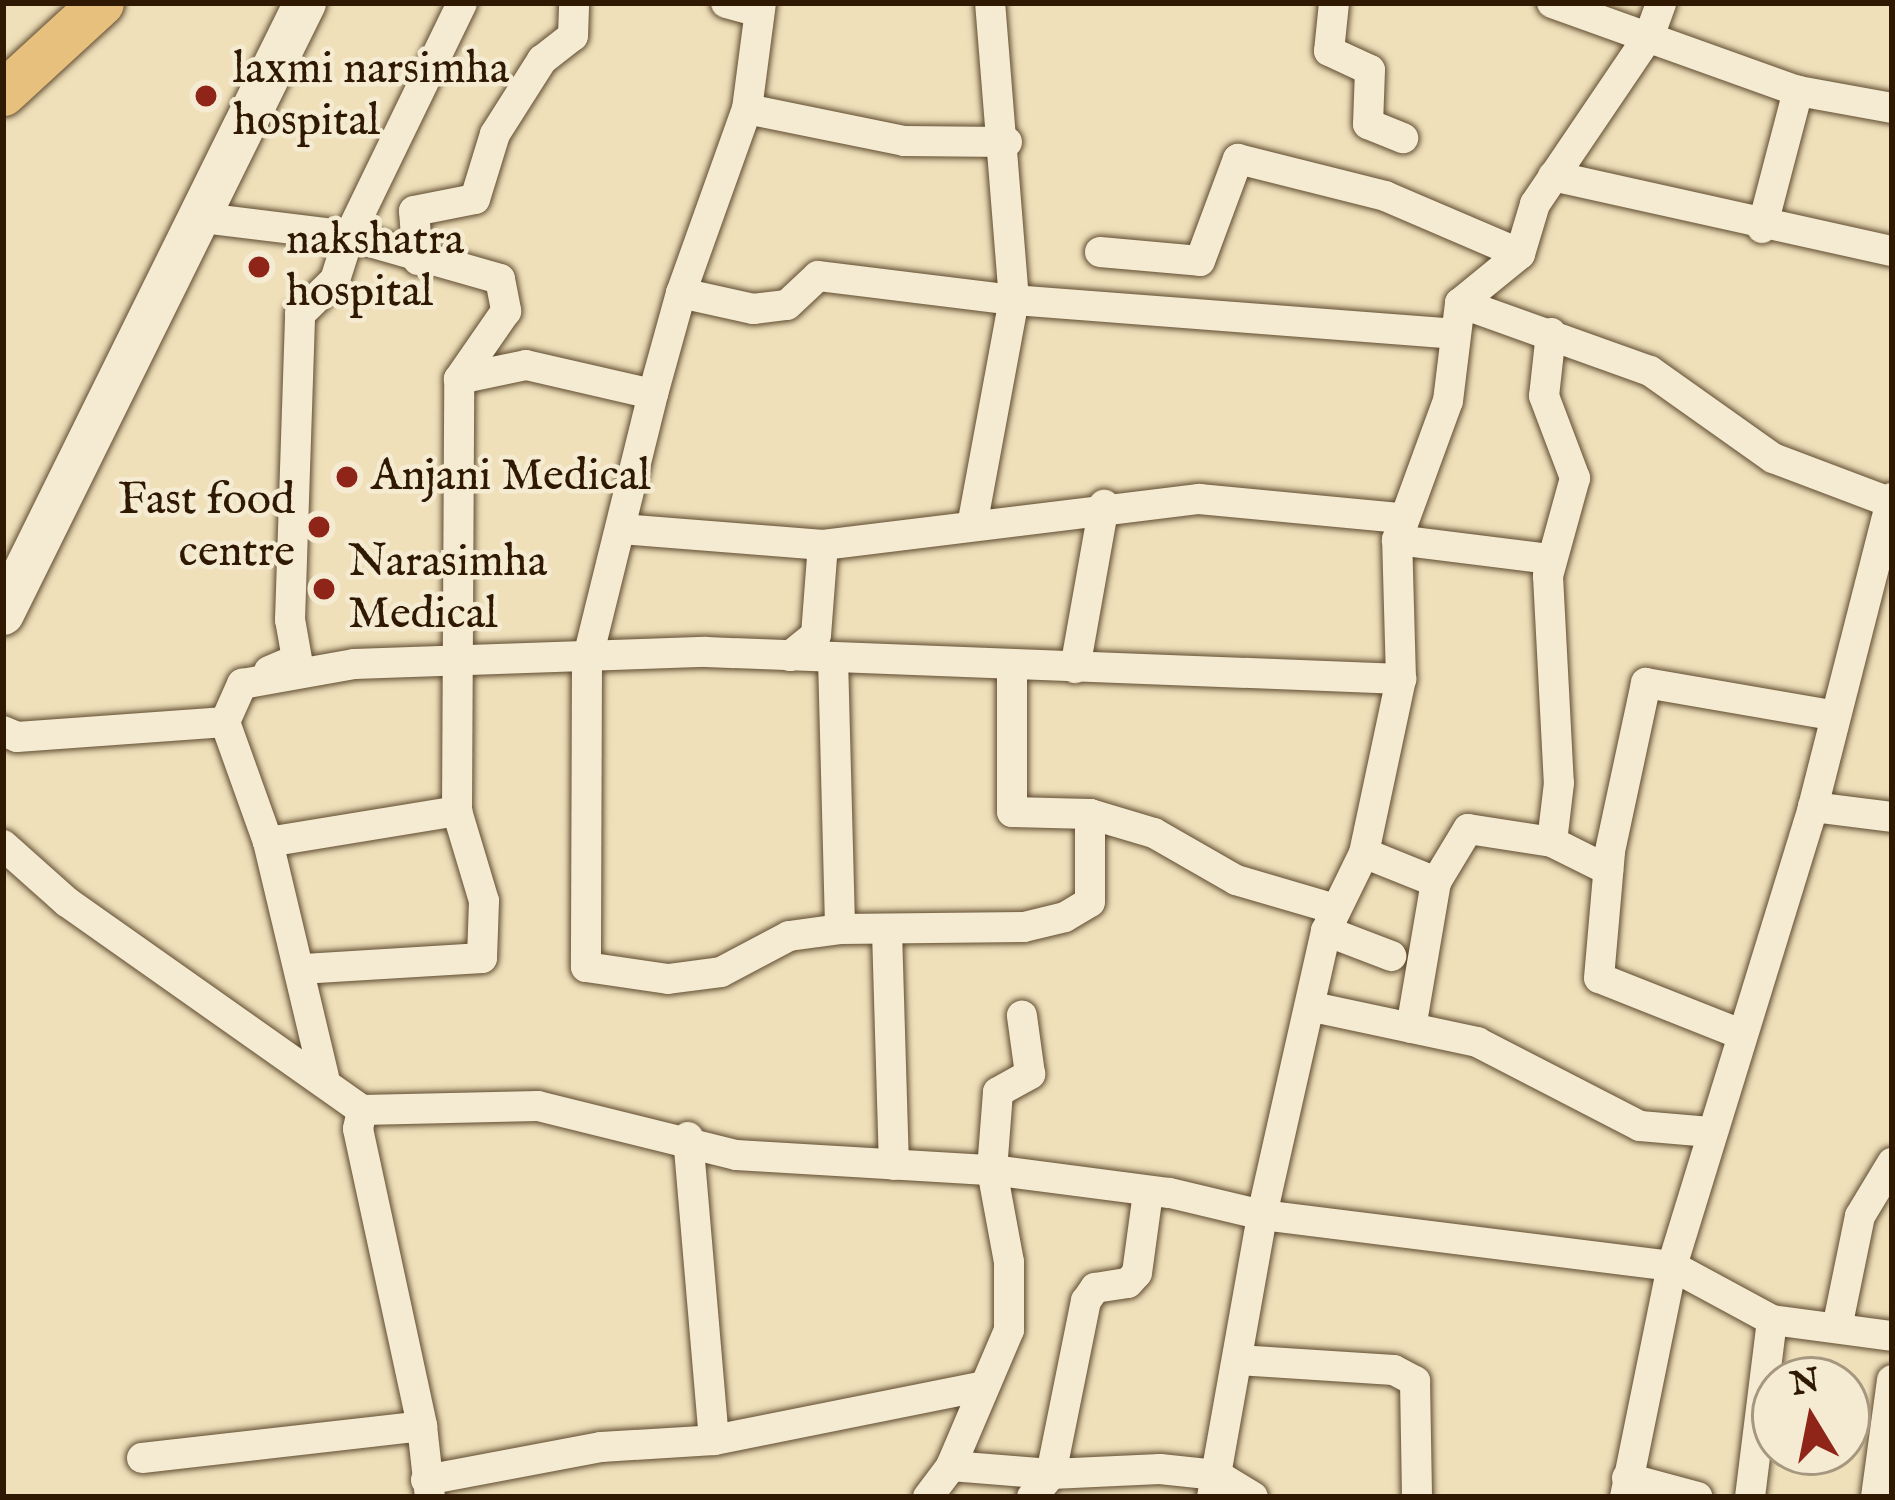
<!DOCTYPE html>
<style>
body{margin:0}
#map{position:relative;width:1895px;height:1500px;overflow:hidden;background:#efe0ba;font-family:"IM FELL English",serif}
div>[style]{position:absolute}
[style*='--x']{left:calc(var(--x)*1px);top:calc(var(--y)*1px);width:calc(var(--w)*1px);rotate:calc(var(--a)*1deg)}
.roads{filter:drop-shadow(0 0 3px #5f4b30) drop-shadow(0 0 3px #5f4b30)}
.minor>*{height:30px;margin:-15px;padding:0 15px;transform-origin:15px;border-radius:15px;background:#f5ebd2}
.secondary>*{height:42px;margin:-21px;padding:0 21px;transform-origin:21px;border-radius:21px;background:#f5ebd2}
.primary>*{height:45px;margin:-22.5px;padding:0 22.5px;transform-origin:22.5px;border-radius:22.5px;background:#e8c07d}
.dots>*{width:33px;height:33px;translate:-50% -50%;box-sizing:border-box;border:6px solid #f5ebd2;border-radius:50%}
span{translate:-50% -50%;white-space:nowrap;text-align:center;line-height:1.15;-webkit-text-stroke:9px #f5ebd2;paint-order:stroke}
.poi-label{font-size:45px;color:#2f1902}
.left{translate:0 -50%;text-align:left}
.right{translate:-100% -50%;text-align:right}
.frame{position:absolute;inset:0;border:6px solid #2f1902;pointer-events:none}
.north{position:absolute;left:1751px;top:1356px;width:120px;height:120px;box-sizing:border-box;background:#f5ebd2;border:3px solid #a6977f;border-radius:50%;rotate:350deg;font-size:33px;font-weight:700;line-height:48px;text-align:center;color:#2f1902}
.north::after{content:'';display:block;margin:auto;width:42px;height:54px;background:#8f2418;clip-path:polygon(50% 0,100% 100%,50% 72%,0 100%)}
</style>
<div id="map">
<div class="roads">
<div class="minor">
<div style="--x:726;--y:3;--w:34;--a:15"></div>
<div style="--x:1334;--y:3;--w:48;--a:95.9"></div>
<div style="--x:1329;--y:51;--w:45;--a:24.9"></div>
<div style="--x:1370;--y:70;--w:54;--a:92.1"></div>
<div style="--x:1368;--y:124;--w:38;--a:22"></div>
<div style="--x:1552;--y:3;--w:261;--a:19.7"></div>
<div style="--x:1798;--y:91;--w:96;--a:10.3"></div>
<div style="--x:747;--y:109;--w:160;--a:11.5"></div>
<div style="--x:904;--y:141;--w:103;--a:0.6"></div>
<div style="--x:1553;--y:176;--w:347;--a:12.5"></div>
<div style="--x:195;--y:217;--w:155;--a:7"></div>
<div style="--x:349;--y:236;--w:157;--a:15.9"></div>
<div style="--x:500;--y:279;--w:33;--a:79"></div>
<div style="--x:506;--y:311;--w:83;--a:124.7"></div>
<div style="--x:459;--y:379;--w:68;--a:-11.8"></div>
<div style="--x:526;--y:365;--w:130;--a:12.9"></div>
<div style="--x:653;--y:394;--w:105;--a:-74.5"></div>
<div style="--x:681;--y:293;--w:74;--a:12.5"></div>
<div style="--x:753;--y:309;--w:34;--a:-7"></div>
<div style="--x:787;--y:305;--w:42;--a:-43.1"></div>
<div style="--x:818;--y:276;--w:197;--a:7"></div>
<div style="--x:1014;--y:300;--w:439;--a:4.4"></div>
<div style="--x:1762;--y:228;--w:142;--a:-75.3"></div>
<div style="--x:1100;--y:252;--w:100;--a:5.1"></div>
<div style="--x:1200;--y:261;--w:109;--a:-69.6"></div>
<div style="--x:1238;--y:159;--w:152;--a:14.1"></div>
<div style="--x:1385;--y:196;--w:147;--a:23.2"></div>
<div style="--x:418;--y:260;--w:49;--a:-94.7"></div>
<div style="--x:414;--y:211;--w:62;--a:-11.1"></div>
<div style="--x:475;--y:199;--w:68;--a:-72.9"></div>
<div style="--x:495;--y:134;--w:88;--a:-57.6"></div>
<div style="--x:542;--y:60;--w:39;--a:-38"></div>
<div style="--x:573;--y:36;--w:33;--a:-88"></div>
<div style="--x:681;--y:293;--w:195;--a:-70.3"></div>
<div style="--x:747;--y:109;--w:107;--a:-82.5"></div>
<div style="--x:1460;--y:303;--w:202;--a:19.7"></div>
<div style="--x:1650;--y:371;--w:151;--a:35.3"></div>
<div style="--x:1773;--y:458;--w:127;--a:20.7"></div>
<div style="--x:1551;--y:333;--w:63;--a:96.3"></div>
<div style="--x:1544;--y:396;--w:88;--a:69.3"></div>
<div style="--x:1575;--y:478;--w:102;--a:105.4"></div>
<div style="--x:1548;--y:576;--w:207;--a:87"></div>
<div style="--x:1559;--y:783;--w:59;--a:96.8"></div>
<div style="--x:653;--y:394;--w:274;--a:103.9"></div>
<div style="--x:587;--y:660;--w:307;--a:90.2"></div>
<div style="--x:586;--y:967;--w:83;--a:8.3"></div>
<div style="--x:668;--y:979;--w:53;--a:-7.5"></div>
<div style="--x:721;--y:972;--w:77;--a:-27.9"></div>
<div style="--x:789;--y:936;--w:51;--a:-7.8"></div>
<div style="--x:972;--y:526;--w:230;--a:-79.5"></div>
<div style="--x:1014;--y:300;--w:298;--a:-94.6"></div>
<div style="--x:621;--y:529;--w:203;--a:4.5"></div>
<div style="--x:823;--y:545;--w:379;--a:-7"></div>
<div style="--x:1199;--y:499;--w:203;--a:5.4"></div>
<div style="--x:1397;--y:540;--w:154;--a:7.1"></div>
<div style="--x:790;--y:656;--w:33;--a:-39"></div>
<div style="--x:816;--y:635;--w:90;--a:-85.6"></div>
<div style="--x:833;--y:658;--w:271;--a:88.5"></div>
<div style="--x:840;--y:929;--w:184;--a:-0.6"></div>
<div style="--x:1024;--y:927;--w:42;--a:-13.7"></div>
<div style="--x:1065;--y:917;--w:29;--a:-31"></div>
<div style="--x:1090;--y:902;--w:88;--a:-90"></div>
<div style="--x:1012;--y:664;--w:148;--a:90"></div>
<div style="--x:1012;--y:812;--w:78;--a:1.5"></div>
<div style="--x:1090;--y:814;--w:67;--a:16.5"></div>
<div style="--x:1154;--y:833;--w:95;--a:29.8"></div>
<div style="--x:1236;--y:880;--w:100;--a:16.3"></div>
<div style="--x:1075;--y:668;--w:166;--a:-79.9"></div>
<div style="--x:269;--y:671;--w:30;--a:-23"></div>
<div style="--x:297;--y:659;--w:40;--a:-100"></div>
<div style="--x:290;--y:620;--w:306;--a:-88.1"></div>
<div style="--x:300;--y:314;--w:49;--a:-44.2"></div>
<div style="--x:335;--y:280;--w:46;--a:-72.3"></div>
<div style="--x:349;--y:236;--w:259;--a:-64.1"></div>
<div style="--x:3;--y:731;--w:15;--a:23"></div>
<div style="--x:17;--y:737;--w:209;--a:-4.1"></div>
<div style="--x:1813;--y:807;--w:80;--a:7.2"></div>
<div style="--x:457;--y:811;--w:432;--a:-89.7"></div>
<div style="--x:268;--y:842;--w:192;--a:-9.3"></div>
<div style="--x:457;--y:811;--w:94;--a:73.3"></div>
<div style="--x:484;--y:901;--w:57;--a:92"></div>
<div style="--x:482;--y:958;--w:182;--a:176.5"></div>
<div style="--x:3;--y:845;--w:86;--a:41.7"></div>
<div style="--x:67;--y:902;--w:361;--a:35.2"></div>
<div style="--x:362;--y:1110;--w:176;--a:-1.3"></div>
<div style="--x:538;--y:1106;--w:204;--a:13.9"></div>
<div style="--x:736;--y:1155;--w:256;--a:3.4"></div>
<div style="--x:992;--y:1170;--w:179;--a:7.4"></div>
<div style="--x:1170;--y:1193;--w:95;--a:13.4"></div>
<div style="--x:1262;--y:1215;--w:413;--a:7.1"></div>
<div style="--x:1672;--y:1266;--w:114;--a:28.4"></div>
<div style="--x:1772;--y:1320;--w:121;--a:7.6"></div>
<div style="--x:1364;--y:853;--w:78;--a:21.9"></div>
<div style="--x:887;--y:931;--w:234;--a:88.3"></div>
<div style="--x:1326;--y:931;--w:70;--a:21"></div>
<div style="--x:1313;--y:1007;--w:168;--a:12"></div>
<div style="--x:1477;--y:1042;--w:183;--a:27.3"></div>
<div style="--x:1640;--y:1126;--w:70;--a:4.9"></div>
<div style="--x:1411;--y:1028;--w:148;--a:-80.3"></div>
<div style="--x:1436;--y:882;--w:62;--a:-58.9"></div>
<div style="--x:1468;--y:829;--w:85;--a:8.8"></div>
<div style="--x:1552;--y:842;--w:63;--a:26.6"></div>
<div style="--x:1738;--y:1033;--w:149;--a:-158.4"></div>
<div style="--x:1599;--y:978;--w:127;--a:-85"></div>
<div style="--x:1610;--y:851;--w:172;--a:-77.9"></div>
<div style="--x:1646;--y:683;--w:189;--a:9.8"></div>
<div style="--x:324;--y:1077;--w:242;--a:-103.4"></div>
<div style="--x:268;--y:842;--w:127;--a:-109.7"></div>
<div style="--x:225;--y:722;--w:42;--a:-65.9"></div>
<div style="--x:242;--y:684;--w:114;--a:-10.1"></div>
<div style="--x:354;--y:664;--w:352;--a:-2"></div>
<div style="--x:706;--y:652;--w:696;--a:2.22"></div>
<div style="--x:1401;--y:679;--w:139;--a:-91.6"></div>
<div style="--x:1397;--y:540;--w:148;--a:-69.9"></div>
<div style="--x:1448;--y:401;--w:99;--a:-83"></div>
<div style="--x:1460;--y:303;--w:77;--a:-39.2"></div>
<div style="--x:1520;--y:254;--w:52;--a:-73.3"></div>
<div style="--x:1535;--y:204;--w:205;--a:-55.9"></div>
<div style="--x:1650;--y:34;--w:33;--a:-70"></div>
<div style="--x:362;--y:1110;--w:19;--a:102"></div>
<div style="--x:358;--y:1129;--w:304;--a:77.8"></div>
<div style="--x:422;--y:1426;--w:71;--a:83.6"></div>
<div style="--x:688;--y:1137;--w:304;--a:85.1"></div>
<div style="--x:1838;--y:1323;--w:109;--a:-78.4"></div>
<div style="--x:1860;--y:1216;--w:62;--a:-58.9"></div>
<div style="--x:1238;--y:1360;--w:156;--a:3.7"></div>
<div style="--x:1394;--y:1370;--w:24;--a:28"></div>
<div style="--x:1415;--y:1381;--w:116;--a:89"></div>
<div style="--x:142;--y:1458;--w:282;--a:-6.5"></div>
<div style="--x:951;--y:1466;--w:148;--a:-66.9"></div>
<div style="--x:1009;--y:1330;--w:68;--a:-90"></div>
<div style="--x:1009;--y:1262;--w:94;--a:-100.5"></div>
<div style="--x:992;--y:1170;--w:78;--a:-85.6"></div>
<div style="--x:998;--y:1092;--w:37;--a:-29"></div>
<div style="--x:1030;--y:1074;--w:59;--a:-97.9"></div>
<div style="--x:1627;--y:1478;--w:73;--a:15"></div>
<div style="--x:426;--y:1480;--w:178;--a:-10.7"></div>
<div style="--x:601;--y:1447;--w:113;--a:-3.5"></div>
<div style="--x:714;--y:1440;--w:270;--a:-11.3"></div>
<div style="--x:928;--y:1497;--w:39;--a:-53"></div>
<div style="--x:951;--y:1466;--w:100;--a:4.6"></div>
<div style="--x:1051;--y:1474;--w:109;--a:-2.6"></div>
<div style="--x:1160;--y:1469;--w:57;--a:6"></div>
<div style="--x:1217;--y:1475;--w:42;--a:31.4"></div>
<div style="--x:1032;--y:1497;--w:30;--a:-50"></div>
<div style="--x:1051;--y:1474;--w:177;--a:-78.6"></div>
<div style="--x:1086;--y:1301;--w:16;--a:-55"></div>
<div style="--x:1095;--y:1288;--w:33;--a:-9"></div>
<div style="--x:1128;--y:1283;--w:13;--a:-48"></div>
<div style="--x:1137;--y:1273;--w:81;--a:-82.2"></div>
<div style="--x:1212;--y:1497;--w:286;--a:-79.9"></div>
<div style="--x:1262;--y:1215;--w:291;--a:-77.3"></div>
<div style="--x:1326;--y:931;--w:87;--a:-64"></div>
<div style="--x:1364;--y:853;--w:178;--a:-78"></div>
<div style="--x:1625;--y:1497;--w:236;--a:-78.5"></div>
<div style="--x:1672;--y:1266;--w:480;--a:-72.9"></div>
<div style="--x:1813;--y:807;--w:319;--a:-75.7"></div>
<div style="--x:1750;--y:1497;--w:178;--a:-82.9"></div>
<div style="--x:1876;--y:1497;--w:118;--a:-82.2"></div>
</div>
<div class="secondary">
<div style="--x:3;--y:614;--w:682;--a:-63.7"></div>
</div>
<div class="primary">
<div style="--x:3;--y:93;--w:133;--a:-42.6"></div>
</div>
</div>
<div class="dots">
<div style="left:206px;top:96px;background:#8f2418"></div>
<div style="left:259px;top:267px;background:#8f2418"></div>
<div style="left:347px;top:477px;background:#8f2418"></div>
<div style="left:319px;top:527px;background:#8f2418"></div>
<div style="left:324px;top:589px;background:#8f2418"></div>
</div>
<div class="poi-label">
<span class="left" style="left:233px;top:96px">laxmi narsimha<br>hospital</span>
<span class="left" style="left:286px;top:267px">nakshatra<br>hospital</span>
<span class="left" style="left:371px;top:477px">Anjani Medical</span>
<span class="right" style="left:295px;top:527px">Fast food<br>centre</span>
<span class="left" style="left:348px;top:589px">Narasimha<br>Medical</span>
</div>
<div class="frame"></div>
<div class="north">N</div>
</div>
